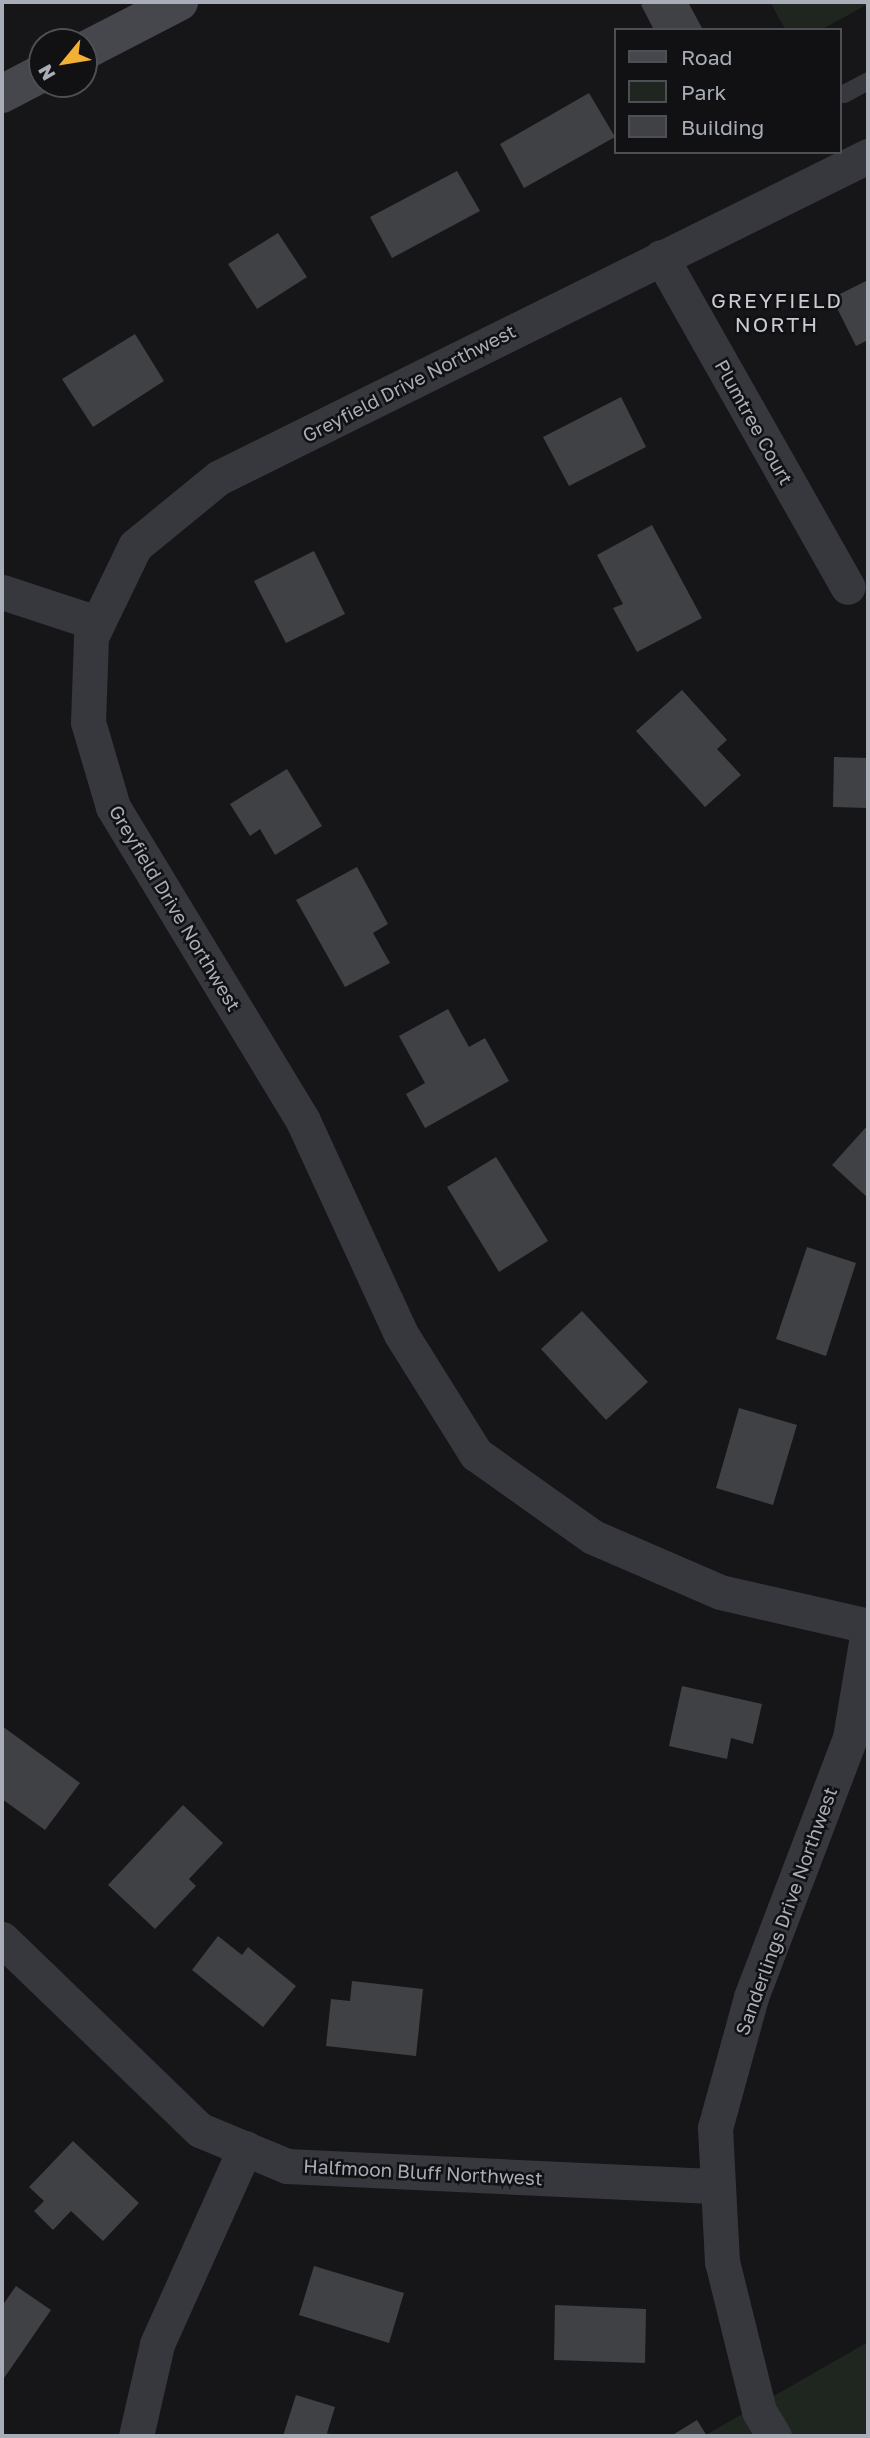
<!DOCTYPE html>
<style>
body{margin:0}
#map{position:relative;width:870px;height:2438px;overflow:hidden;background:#161618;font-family:"Golos Text",sans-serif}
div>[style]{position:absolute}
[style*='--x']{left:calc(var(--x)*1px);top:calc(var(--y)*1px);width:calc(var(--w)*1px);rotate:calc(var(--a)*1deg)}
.green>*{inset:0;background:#1e261f}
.building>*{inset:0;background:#404145}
.lane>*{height:18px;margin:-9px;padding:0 9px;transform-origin:9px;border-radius:9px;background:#37383d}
.street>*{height:35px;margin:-17.5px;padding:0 17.5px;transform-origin:17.5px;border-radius:17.5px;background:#37383d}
.secondary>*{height:38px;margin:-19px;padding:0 19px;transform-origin:19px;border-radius:19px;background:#45474d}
span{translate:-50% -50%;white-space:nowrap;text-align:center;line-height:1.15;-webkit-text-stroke:5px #111113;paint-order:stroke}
.street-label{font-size:19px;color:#a8adb8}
.neighbourhood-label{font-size:21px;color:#c9ccd4;letter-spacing:2px}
.frame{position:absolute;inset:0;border:4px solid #a8adb8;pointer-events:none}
.legend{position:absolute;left:614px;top:28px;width:228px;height:126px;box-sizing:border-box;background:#111113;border:2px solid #4d4f55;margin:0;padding:9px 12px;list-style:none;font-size:21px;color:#a8adb8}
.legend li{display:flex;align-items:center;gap:14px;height:35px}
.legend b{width:35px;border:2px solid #4d4f55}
.north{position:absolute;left:28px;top:28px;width:70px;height:70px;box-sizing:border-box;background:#111113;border:2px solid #4d4f55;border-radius:50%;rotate:240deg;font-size:19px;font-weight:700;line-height:28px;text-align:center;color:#a8adb8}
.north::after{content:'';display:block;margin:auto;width:24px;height:32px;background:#f2b134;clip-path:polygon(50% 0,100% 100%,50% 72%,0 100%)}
</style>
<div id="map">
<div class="green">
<div style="clip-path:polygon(770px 2px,868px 2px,868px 4px,821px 30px,789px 30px,784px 27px)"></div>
<div style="clip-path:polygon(868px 2342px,868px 2436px,704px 2436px)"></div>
</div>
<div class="building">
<div style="clip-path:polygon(647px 2px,688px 2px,703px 30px,654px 30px,641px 5px)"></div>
<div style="clip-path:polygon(589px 93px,615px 137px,524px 188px,500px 144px)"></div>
<div style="clip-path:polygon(457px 171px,480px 211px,392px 258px,370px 217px)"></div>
<div style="clip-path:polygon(278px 233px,307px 277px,257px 309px,228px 264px)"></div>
<div style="clip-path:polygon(868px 280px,868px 340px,856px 346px,832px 298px)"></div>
<div style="clip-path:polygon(135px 334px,164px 381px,93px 427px,62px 379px)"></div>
<div style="clip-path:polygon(621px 397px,646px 447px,569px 486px,543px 437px)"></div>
<div style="clip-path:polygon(652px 525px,702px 618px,637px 652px,613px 608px,623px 604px,597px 555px)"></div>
<div style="clip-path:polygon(314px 551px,345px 614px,286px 643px,254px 581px)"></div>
<div style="clip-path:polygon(682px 690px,727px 740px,717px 749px,741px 775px,705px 807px,636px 731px)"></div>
<div style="clip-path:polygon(834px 757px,868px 758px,868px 808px,833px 807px)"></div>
<div style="clip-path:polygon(287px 769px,322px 826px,275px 855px,260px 829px,250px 836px,230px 804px)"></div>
<div style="clip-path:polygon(357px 867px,388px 924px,373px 933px,390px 963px,345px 987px,296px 900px)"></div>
<div style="clip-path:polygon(448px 1009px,469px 1047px,485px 1038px,509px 1081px,425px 1128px,406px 1094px,425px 1083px,399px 1036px)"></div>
<div style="clip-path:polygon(868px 1125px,868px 1198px,832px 1165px)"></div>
<div style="clip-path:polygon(496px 1157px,548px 1241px,499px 1272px,447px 1187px)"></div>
<div style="clip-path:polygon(807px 1247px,856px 1263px,826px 1356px,776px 1339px)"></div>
<div style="clip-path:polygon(582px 1311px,648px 1382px,606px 1420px,541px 1349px)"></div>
<div style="clip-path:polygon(739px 1408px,797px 1425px,773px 1505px,716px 1488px)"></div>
<div style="clip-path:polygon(682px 1686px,762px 1704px,753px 1744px,731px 1738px,727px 1759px,669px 1746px)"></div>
<div style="clip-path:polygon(2px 1726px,80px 1783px,45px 1830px,2px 1799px)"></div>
<div style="clip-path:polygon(183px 1805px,223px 1843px,189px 1879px,196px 1886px,155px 1929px,108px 1885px)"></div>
<div style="clip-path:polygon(218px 1936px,242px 1955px,248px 1947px,296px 1986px,263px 2027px,192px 1970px)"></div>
<div style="clip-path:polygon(352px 1981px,423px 1989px,416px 2056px,326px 2046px,331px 1999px,350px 2001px)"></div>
<div style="clip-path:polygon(73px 2141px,139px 2203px,103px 2241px,71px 2211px,53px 2230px,34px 2211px,44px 2201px,29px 2187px)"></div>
<div style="clip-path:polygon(314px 2266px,404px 2293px,389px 2343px,299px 2315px)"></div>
<div style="clip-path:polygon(16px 2286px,51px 2310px,2px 2381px,2px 2306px)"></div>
<div style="clip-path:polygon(555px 2305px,646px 2309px,645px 2363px,554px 2360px)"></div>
<div style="clip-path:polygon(296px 2395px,335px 2407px,327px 2433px,334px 2436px,283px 2436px)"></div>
<div style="clip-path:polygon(697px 2420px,707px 2436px,671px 2436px)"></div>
</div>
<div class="lane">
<div style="--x:844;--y:94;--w:27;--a:-28"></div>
</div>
<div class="street">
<div style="--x:868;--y:156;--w:725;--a:153.65"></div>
<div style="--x:218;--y:478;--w:107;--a:140.7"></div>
<div style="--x:135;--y:546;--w:101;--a:115.8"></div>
<div style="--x:91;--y:637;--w:85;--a:92"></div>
<div style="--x:88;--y:722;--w:89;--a:73.6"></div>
<div style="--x:113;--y:807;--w:367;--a:58.8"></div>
<div style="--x:303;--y:1121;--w:234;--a:65.3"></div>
<div style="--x:401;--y:1334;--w:142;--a:58"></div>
<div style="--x:476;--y:1454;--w:143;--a:35.4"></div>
<div style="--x:593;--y:1537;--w:138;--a:23.4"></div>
<div style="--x:720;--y:1592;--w:152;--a:12.9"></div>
<div style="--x:661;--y:257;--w:379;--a:60.5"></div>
<div style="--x:2;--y:592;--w:100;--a:18.1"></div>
<div style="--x:2;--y:1939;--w:275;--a:44"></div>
<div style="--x:200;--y:2130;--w:94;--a:22.5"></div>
<div style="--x:287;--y:2166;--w:431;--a:2.7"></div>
<div style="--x:136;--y:2436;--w:94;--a:-77.1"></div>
<div style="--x:157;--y:2344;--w:215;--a:-65.8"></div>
<div style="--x:774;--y:2436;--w:29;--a:-121"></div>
<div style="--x:759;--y:2411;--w:154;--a:-103.9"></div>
<div style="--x:722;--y:2262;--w:134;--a:-93"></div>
<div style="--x:715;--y:2128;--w:136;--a:-74.6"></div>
<div style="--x:751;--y:1997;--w:277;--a:-69.1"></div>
<div style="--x:850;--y:1738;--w:109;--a:-80.5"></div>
</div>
<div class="secondary">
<div style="--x:84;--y:51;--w:107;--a:-27.3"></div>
<div style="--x:2;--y:94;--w:45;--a:-27.7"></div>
</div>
<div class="street-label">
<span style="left:409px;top:383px;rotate:-27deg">Greyfield Drive Northwest</span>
<span style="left:754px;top:422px;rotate:61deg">Plumtree Court</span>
<span style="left:175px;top:908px;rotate:59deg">Greyfield Drive Northwest</span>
<span style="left:786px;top:1911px;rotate:-70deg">Sanderlings Drive Northwest</span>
<span style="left:423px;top:2172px;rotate:3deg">Halfmoon Bluff Northwest</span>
</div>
<div class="neighbourhood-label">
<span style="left:777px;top:312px">GREYFIELD<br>NORTH</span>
</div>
<div class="frame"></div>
<ul class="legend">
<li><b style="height:9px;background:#45474d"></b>Road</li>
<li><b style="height:19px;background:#1e261f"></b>Park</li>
<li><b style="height:19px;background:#404145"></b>Building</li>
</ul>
<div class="north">N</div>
</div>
